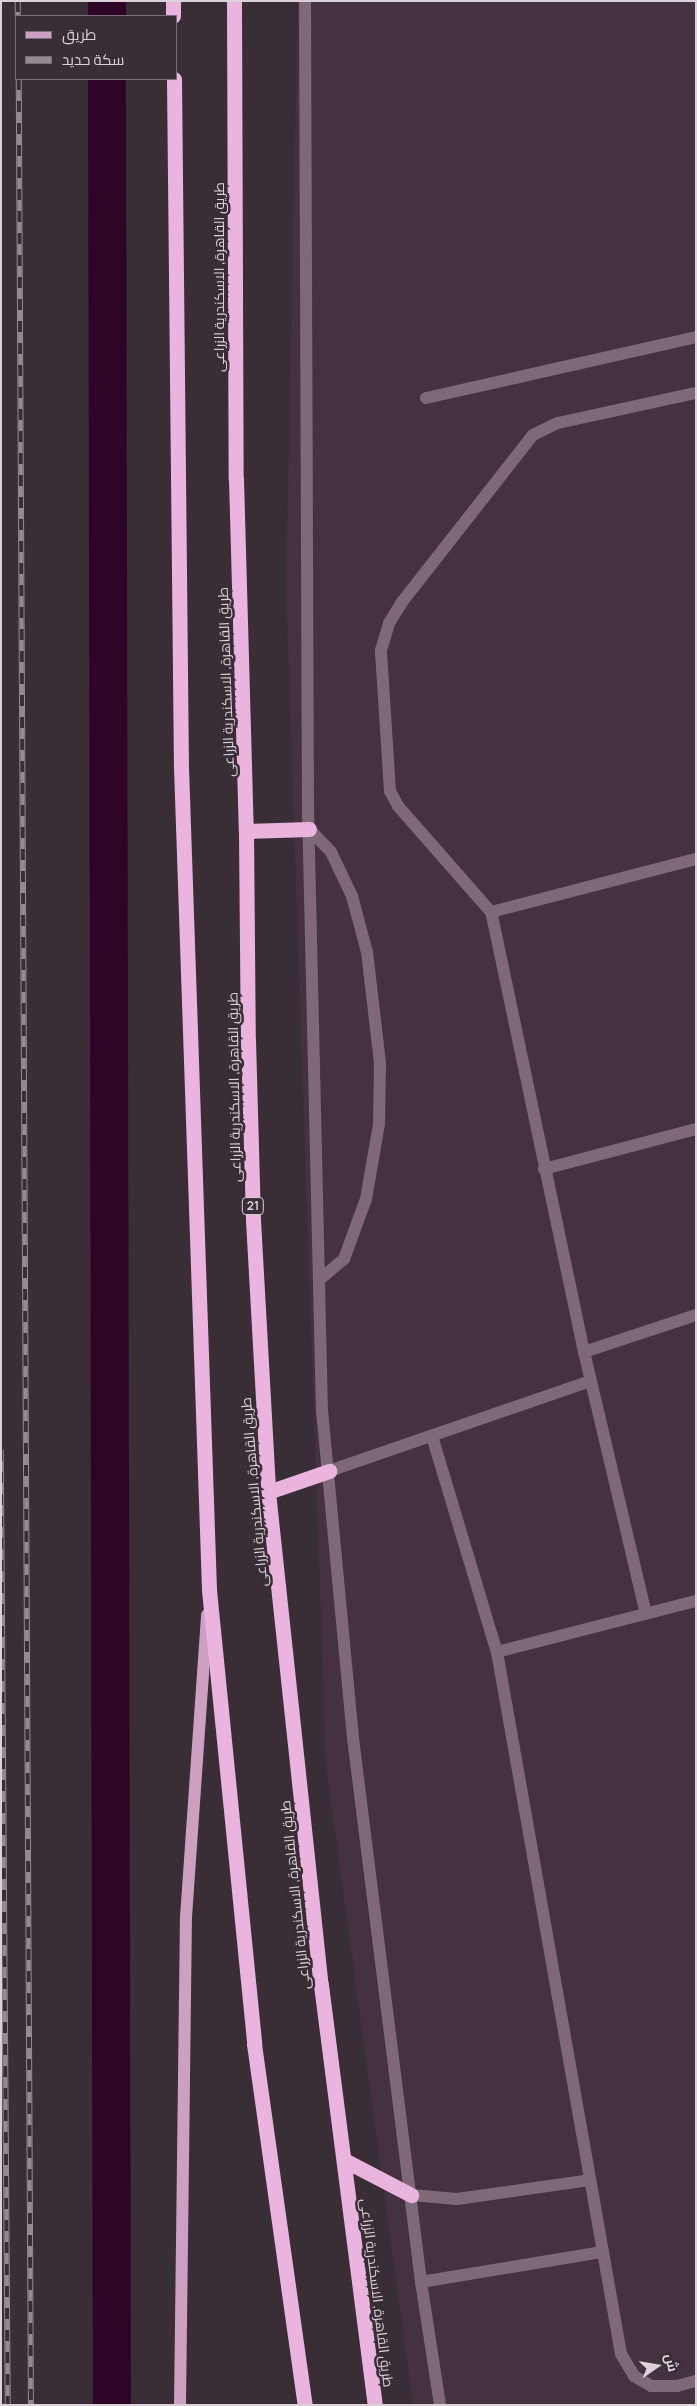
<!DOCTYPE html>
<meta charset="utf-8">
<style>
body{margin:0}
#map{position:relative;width:697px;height:2406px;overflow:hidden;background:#392d36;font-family:Manrope,Cairo,sans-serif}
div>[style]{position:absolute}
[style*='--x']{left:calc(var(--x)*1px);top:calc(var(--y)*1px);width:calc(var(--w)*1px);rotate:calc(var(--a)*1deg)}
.built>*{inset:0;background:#443240}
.canal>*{height:38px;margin:-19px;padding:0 19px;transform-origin:19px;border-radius:19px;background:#2e0427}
.minor>*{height:12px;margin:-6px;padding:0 6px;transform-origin:6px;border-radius:6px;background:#7f6979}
.major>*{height:12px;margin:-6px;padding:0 6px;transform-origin:6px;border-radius:6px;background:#cd9fc1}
.highway>*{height:15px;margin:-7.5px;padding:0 7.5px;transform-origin:7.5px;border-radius:7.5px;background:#ebb4de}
.rail>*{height:5.5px;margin-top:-2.75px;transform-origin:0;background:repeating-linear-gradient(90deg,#392d36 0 11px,#948a92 0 22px);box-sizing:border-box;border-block:1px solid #948a92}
span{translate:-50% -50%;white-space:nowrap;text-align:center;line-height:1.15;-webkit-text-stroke:5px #392d36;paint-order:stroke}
.shield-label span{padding:1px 4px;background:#392d36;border:1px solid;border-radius:4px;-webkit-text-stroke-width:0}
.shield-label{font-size:12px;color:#dad2d8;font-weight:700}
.street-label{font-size:14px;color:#dad2d8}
.frame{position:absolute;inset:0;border:2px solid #dad2d8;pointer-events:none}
.legend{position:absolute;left:15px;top:15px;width:162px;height:65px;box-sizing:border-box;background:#392d36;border:1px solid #796f77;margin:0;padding:6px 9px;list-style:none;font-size:15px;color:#dad2d8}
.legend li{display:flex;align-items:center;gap:10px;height:25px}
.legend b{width:25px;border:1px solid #796f77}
.north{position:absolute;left:632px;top:2341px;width:50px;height:50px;-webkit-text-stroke:4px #392d36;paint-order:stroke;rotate:77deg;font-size:14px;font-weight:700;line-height:20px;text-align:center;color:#dad2d8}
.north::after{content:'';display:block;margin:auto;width:18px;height:22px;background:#dad2d8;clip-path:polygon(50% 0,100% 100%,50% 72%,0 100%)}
</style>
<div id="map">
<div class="built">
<div style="clip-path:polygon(298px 1px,696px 1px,696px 2405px,413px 2405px,326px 1765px,286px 587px)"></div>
</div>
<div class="canal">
<div style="--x:107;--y:1;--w:15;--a:90"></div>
<div style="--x:107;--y:79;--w:2326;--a:89.88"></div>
</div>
<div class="minor">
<div style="--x:305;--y:1;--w:808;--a:89.79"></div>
<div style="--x:308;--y:809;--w:601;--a:88.67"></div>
<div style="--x:322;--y:1410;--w:329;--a:84.6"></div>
<div style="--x:353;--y:1738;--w:548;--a:82.87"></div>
<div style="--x:421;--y:2282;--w:124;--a:81.2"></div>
<div style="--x:426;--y:398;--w:277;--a:-12.7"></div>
<div style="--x:309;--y:829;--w:32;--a:46"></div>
<div style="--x:331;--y:852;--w:49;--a:64.5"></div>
<div style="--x:352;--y:896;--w:58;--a:75"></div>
<div style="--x:367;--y:952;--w:112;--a:83.3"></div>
<div style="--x:380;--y:1063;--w:61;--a:90.9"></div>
<div style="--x:379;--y:1124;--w:76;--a:99.8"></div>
<div style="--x:366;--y:1199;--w:64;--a:110.1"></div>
<div style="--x:344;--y:1259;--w:31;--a:140"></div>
<div style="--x:491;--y:912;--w:212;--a:-14.5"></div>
<div style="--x:544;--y:1169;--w:157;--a:-14.7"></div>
<div style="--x:584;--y:1352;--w:118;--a:-18.3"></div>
<div style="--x:432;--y:1436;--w:226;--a:73.3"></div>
<div style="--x:497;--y:1652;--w:713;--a:79.98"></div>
<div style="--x:621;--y:2354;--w:26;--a:59"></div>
<div style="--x:634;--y:2376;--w:20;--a:30"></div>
<div style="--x:651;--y:2386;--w:26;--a:0"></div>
<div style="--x:677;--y:2386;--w:20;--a:-15"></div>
<div style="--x:329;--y:1471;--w:277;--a:-19"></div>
<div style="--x:646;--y:1614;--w:269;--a:-103.3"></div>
<div style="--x:584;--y:1352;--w:450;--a:-101.9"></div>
<div style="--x:491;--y:912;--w:141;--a:-131.3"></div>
<div style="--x:398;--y:806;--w:17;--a:-118"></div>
<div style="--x:390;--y:791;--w:141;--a:-93.7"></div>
<div style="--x:381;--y:650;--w:28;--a:-73"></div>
<div style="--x:389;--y:623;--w:25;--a:-58"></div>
<div style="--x:402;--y:602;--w:212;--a:-51.9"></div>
<div style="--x:533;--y:435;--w:28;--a:-26"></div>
<div style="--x:558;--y:423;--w:141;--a:-12.3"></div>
<div style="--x:497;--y:1652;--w:205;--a:-14.4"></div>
<div style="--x:411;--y:2195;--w:46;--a:5"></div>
<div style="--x:457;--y:2199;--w:134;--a:-8.1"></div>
<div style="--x:421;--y:2282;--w:184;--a:-9.4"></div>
</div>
<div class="major">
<div style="--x:180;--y:2405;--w:488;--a:-89.3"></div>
<div style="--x:186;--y:1917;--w:303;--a:-86"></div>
</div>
<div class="highway">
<div style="--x:173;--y:1;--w:15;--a:90"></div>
<div style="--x:234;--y:1;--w:478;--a:89.8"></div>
<div style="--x:236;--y:479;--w:352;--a:88.4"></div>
<div style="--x:246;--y:831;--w:209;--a:89.5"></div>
<div style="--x:248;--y:1040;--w:180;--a:88.4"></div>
<div style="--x:253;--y:1220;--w:272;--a:86.8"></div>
<div style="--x:268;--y:1492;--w:496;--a:83.9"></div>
<div style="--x:321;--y:1985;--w:423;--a:82.7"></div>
<div style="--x:174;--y:79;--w:688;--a:89.42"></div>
<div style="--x:181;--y:767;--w:823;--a:88.05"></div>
<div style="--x:209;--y:1590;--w:456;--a:84.3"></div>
<div style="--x:254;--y:2044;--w:365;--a:82"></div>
<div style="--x:246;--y:831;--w:63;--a:-1.8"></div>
<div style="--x:268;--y:1492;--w:65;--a:-19"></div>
<div style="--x:344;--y:2160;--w:76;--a:27.6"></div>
</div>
<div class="rail">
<div style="--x:18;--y:1;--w:15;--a:90"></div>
<div style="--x:19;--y:79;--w:2326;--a:89.7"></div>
<div style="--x:1;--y:1450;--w:955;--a:89.58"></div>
</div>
<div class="shield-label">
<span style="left:253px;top:1206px">21</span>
</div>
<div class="street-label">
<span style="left:219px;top:277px;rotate:-90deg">طريق القاهرة, الاسكندرية الزراعى</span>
<span style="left:226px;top:682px;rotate:-92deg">طريق القاهرة, الاسكندرية الزراعى</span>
<span style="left:234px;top:1087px;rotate:-91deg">طريق القاهرة, الاسكندرية الزراعى</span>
<span style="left:254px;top:1492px;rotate:-95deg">طريق القاهرة, الاسكندرية الزراعى</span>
<span style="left:295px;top:1895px;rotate:-96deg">طريق القاهرة, الاسكندرية الزراعى</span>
<span style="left:377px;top:2293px;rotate:83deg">طريق القاهرة, الاسكندرية الزراعى</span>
</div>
<div class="frame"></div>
<ul class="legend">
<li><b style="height:6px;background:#cd9fc1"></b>طريق</li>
<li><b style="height:6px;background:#948a92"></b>سكة حديد</li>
</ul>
<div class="north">ش</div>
</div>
